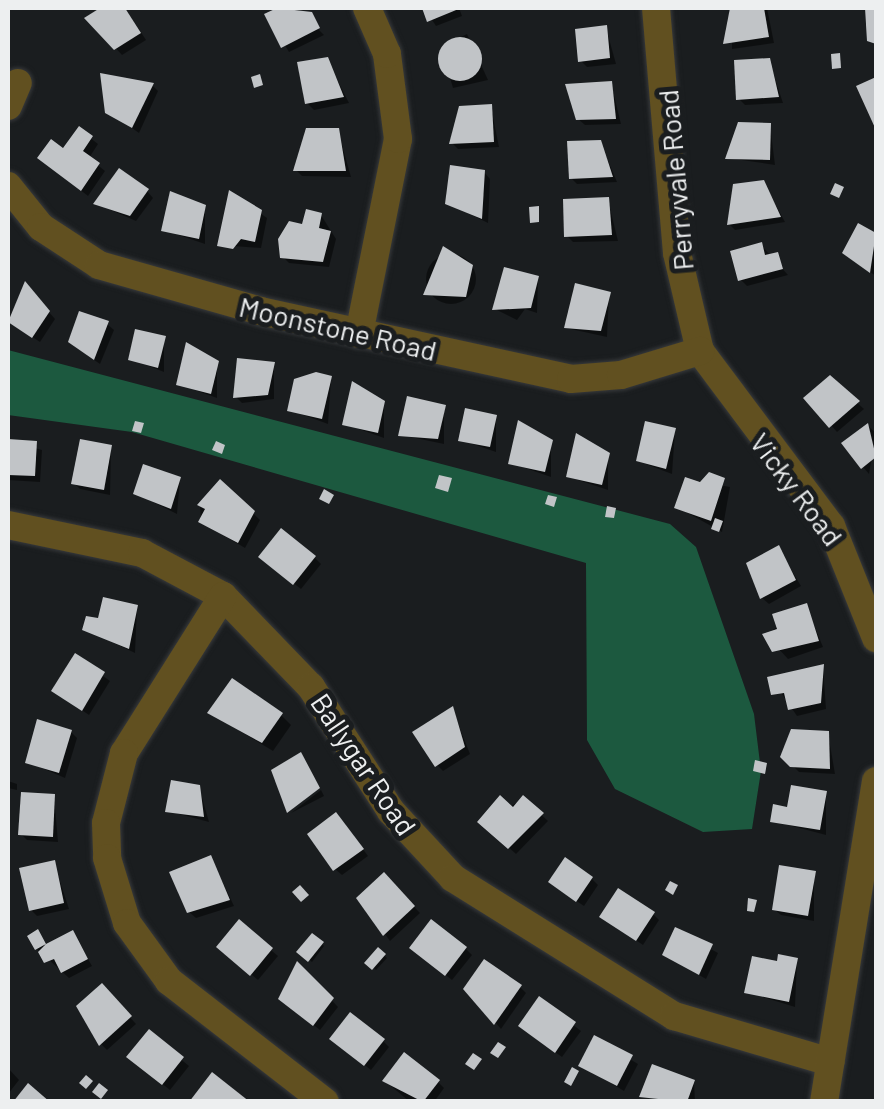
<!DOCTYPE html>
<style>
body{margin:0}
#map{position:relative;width:884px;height:1109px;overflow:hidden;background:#1a1d1f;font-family:Barlow,sans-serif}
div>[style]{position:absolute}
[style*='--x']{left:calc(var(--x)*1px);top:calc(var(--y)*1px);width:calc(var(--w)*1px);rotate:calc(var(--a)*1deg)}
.forest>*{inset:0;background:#1c593f}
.shadow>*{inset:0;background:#0007}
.round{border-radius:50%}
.building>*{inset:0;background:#c1c4c7}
.roads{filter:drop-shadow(0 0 2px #383a3c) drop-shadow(0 0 2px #383a3c)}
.minor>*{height:28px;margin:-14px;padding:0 14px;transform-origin:14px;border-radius:14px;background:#615020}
span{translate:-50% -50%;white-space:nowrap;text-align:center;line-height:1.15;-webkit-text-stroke:10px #1a1d1f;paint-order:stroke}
.street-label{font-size:28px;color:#edeff0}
.frame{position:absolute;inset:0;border:10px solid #edeff0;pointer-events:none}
</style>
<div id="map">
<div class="forest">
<div style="clip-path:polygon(8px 350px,670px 524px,696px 547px,754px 714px,761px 771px,752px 829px,703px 832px,615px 789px,587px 740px,586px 563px,132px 432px,8px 415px)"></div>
</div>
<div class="shadow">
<div style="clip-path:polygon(105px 8px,125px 8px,146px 40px,122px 55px,88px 18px)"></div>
<div style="clip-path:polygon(283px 8px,297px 8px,324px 35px,289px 52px,267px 15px)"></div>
<div style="clip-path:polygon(424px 8px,459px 8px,462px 16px,436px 26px)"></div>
<div style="clip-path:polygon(732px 8px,767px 8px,774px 43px,732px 49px)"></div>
<div style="clip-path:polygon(606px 28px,616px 64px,587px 67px,581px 61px)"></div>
<div style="clip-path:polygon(467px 34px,488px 80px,453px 88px,441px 47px)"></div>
<div style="clip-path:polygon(327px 60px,349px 103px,314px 110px,307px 103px)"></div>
<div style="clip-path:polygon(769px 61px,783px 103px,745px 105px,739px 99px)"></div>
<div style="clip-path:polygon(611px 83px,621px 124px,585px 125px,578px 119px)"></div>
<div style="clip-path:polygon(152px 85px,158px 91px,139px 133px,108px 111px)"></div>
<div style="clip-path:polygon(491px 107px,499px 147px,458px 149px,452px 143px)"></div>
<div style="clip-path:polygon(770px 125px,775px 165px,728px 158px)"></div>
<div style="clip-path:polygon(80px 130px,98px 144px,89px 158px,105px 171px,88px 196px,47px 164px)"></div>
<div style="clip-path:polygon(338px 131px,351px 177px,302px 176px,296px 170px)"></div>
<div style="clip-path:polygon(600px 142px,617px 182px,577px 184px,571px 178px)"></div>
<div style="clip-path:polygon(484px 172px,490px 179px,488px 223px,448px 203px)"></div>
<div style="clip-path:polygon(763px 182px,785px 222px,735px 230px,729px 224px)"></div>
<div style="clip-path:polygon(147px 191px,153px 198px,136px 221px,97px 204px)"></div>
<div style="clip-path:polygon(231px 193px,267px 218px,261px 248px,220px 245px)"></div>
<div style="clip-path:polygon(608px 200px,618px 241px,573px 242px,567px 236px)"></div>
<div style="clip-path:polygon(205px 207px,205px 244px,164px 230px)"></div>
<div style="clip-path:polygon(321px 215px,336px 239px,329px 267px,289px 263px,283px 257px)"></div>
<div style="clip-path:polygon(859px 227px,876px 236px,876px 276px,851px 259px)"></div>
<div style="clip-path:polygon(761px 245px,788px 275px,747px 286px,741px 280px)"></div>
<div class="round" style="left:426px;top:254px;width:50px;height:50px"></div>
<div style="clip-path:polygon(538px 279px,537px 313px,525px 309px,517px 320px,495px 309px)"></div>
<div style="clip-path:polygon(25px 285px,55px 319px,40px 342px,8px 321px)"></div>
<div style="clip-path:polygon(609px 294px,607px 337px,566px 328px)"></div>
<div style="clip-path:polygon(107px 324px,114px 330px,100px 364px,77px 348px)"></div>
<div style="clip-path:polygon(164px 339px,164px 372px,131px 359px)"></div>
<div style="clip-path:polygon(217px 363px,217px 398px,178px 384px)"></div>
<div style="clip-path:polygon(274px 365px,274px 399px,242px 403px,236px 397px)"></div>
<div style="clip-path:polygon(830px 378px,864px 409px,837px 432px,807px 398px)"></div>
<div style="clip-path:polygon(331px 379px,328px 424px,290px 410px,296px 381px)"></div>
<div style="clip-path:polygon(384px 403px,384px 438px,345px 424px)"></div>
<div style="clip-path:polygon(444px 407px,444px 444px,401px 435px)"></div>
<div style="clip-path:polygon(496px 417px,496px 452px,461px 440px)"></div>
<div style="clip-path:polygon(868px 426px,876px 433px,869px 474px,863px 467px)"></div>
<div style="clip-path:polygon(675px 431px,672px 474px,638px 461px)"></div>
<div style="clip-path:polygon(8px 441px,42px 450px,40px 482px,8px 480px)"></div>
<div style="clip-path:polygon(551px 442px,551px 477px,511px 463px)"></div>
<div style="clip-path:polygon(111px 447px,110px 495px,80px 489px,74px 483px)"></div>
<div style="clip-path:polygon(608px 455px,608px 490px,569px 477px)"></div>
<div style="clip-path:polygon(180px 479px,177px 514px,135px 493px)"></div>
<div style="clip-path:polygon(687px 479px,730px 487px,722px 532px,677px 507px)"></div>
<div style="clip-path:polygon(221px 482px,260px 520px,245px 548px,201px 522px,200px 505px)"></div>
<div style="clip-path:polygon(778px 548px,801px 586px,769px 604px,762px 598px)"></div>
<div style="clip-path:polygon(315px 558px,321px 564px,301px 589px,268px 563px)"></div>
<div style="clip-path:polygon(806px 606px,823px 647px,788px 659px,766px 635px)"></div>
<div style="clip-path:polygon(137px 607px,135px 653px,85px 629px,100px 621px)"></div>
<div style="clip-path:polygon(75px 656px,110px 681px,89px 715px,54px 691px)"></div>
<div style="clip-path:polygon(823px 667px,826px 709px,797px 716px,771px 678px)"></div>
<div style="clip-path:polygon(452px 709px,470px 754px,443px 771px,437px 765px)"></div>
<div style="clip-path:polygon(210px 713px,281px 715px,291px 725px,273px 751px)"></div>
<div style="clip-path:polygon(71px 732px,77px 738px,65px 778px,28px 762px)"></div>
<div style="clip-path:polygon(828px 733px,835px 774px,799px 772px,783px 756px)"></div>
<div style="clip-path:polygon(8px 781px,17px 784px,17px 790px,8px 788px)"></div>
<div style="clip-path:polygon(199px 787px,209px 822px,168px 811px)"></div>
<div style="clip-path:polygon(321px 790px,324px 796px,291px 813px)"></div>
<div style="clip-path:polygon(826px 794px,826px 835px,773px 821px,789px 809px)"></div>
<div style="clip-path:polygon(54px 796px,58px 842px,27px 840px,21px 834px)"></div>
<div style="clip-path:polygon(524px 799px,548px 821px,516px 854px,481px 822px)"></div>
<div style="clip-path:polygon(342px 821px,368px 856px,342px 875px,335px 869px)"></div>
<div style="clip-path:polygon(211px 858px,234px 906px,196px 918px,189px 912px)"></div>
<div style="clip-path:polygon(54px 863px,69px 909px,37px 916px,31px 910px)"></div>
<div style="clip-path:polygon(814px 873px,814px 921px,781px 915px,774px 909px)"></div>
<div style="clip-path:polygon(384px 876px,420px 913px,390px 941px,359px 898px)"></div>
<div style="clip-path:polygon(592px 879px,598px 885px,584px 906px,557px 888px)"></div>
<div style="clip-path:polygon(653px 914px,659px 920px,643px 945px,602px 917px)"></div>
<div style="clip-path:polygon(239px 923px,278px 956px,258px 980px,225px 953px)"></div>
<div style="clip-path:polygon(676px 930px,718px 953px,706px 979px,665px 955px)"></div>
<div style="clip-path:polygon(73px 933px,92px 966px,69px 978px,37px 949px,40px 935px,48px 949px)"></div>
<div style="clip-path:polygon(313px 936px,324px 946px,312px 962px,300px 952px)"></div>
<div style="clip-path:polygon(466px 949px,472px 955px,452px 980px,419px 954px)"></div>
<div style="clip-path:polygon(378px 950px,387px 958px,376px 970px,367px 962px)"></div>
<div style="clip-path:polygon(797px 960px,795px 1007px,747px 992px,779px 964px)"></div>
<div style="clip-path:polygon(299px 965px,338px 1007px,320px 1030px,288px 1005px)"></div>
<div style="clip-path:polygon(102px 986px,136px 1024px,107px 1050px,101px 1044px)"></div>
<div style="clip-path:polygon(520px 987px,526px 993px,501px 1029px,466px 989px)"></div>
<div style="clip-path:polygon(540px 999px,581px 1031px,562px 1057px,527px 1032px)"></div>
<div style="clip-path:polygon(149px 1033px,189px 1066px,170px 1090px,136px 1063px)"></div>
<div style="clip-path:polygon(595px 1038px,638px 1064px,624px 1091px,581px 1065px)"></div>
<div style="clip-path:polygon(383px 1041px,389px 1047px,371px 1070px,339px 1045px)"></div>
<div style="clip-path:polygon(8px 1068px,19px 1080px,8px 1094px)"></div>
<div style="clip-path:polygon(385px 1081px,438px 1082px,444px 1088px,434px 1102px,410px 1102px)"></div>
<div style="clip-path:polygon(694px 1082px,695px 1102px,642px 1096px)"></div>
</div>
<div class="building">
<div style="clip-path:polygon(100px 8px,125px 8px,141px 33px,114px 50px,84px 18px)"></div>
<div style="clip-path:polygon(277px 8px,312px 12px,320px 28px,281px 48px,264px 14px)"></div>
<div style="clip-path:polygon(422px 8px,461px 8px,427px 22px)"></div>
<div style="clip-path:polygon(730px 8px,764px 8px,769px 37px,723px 44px)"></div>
<div style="clip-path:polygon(865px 8px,876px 8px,876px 44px,867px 41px)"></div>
<div style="clip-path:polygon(607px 25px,610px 58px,578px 62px,575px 29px)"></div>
<div class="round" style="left:438px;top:37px;width:44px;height:44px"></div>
<div style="clip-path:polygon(840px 53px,841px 68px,832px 69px,831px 54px)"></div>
<div style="clip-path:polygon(328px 57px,344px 97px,305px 104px,297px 62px)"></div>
<div style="clip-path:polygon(770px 58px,779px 97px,736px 100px,734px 60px)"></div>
<div style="clip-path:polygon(100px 73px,154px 83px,132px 128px,105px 113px)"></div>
<div style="clip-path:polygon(260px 74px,263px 85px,254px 88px,251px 77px)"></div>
<div style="clip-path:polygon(876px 77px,876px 130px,856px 86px)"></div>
<div style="clip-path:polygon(612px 81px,616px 119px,576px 120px,565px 84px)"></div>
<div style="clip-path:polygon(492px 104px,494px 142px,449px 144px,459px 106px)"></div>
<div style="clip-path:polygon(738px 122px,771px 123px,770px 160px,725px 159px)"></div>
<div style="clip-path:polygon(79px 126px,93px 136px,83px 151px,100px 163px,81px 191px,37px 158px,51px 139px,63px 148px)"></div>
<div style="clip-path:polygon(306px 128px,339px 128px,346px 171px,293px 171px)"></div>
<div style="clip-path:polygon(601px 140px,613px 177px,569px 179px,567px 141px)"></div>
<div style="clip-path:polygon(450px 165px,485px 170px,482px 219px,445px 204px)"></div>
<div style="clip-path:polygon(119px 168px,149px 189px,130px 216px,93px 204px)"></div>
<div style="clip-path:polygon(764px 180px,781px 217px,727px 225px,733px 184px)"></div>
<div style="clip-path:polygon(835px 183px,844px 187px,839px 198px,830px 194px)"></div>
<div style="clip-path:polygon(229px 190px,262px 210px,255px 242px,241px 239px,233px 249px,217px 246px)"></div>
<div style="clip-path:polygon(170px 191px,206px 205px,199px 239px,161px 231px)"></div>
<div style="clip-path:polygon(609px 197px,612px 235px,564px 237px,563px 199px)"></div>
<div style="clip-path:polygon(539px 206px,539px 222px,530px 223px,529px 207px)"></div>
<div style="clip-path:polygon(306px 209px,322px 213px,319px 228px,331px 231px,323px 262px,280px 258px,278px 239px,289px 221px,302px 224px)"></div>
<div style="clip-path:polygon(858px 223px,876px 233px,870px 273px,842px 253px)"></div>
<div style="clip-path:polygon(762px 242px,765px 255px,778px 252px,783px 269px,738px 281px,730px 251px)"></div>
<div style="clip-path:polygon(443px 246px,473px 265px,466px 297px,423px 295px)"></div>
<div style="clip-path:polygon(504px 267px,539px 276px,531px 308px,492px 310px)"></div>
<div style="clip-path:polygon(25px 281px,50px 311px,32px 338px,8px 322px)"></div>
<div style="clip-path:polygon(575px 283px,611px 292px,601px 331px,564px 328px)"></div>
<div style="clip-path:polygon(79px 311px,109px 321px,94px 360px,68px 342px)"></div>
<div style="clip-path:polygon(135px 329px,166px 336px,158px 368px,128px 360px)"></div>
<div style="clip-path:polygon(186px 342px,219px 361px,211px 394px,176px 385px)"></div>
<div style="clip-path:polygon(237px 358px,275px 362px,268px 395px,233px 398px)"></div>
<div style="clip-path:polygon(316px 372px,332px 376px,322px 419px,287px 411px,294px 379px)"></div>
<div style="clip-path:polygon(830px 375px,860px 401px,829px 428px,803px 398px)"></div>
<div style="clip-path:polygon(352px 381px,385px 401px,378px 433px,342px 425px)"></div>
<div style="clip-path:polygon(407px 396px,446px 405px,438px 439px,398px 436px)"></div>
<div style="clip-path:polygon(465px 408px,497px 415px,490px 447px,458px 441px)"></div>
<div style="clip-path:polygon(518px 420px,553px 440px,545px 472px,508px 464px)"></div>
<div style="clip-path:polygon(135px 421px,144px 423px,141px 433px,132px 431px)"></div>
<div style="clip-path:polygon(645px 421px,676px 428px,666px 469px,636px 461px)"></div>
<div style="clip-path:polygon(868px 423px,876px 457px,861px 469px,841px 443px)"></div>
<div style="clip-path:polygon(576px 433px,610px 453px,602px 485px,566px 477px)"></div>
<div style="clip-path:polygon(8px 439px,37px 441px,35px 476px,8px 475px)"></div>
<div style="clip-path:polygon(80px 439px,112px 445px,104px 490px,71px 484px)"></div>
<div style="clip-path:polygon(216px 441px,225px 445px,222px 454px,212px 450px)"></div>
<div style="clip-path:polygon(143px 464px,181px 477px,171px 509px,133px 494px)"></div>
<div style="clip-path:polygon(709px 472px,725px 478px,711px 521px,674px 508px,685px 477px,700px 482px)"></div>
<div style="clip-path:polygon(439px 475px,452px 478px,448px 492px,435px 488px)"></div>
<div style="clip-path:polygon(220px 479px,255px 511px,238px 543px,198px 522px,205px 509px,197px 505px)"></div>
<div style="clip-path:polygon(324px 489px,334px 495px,329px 504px,319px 499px)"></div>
<div style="clip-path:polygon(548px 495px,557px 497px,554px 507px,545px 504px)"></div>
<div style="clip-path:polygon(607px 506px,616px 508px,614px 518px,605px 517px)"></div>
<div style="clip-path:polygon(715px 518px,723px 521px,719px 532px,711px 529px)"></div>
<div style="clip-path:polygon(281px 528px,316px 556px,293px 585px,258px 557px)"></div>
<div style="clip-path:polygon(779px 545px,796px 580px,760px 599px,746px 563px)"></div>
<div style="clip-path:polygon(103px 597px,138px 605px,129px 649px,82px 630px,86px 616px,98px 618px)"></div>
<div style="clip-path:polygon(807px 603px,819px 641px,772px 652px,762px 634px,777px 629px,772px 614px)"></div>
<div style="clip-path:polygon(75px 653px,105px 672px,82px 711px,51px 691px)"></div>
<div style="clip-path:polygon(824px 664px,821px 703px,788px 710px,784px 693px,771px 695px,767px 677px)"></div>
<div style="clip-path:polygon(232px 678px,283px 713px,262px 743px,207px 713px)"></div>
<div style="clip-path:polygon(453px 706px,465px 747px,435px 767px,412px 732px)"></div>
<div style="clip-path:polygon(37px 719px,72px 730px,59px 773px,25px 763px)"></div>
<div style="clip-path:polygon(791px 729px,829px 731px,830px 769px,790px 767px,780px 757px)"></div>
<div style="clip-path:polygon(301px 752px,320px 788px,287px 813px,271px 770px)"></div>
<div style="clip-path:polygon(755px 760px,767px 763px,765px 774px,753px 771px)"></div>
<div style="clip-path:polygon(171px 780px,200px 785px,204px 817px,165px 812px)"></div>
<div style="clip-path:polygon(791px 785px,827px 791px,820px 830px,770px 822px,773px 804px,787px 807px)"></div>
<div style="clip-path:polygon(21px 792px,55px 794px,53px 837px,18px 835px)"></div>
<div style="clip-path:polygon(500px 795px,513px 807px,523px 795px,544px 813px,508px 849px,477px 822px)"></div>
<div style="clip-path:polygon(336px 812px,364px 849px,333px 871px,307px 834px)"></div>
<div style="clip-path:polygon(211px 855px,230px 900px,187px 913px,169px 872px)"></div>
<div style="clip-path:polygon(565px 857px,593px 877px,576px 902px,548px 882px)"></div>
<div style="clip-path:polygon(55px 860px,64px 903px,29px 911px,19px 868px)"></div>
<div style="clip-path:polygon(779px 865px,816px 871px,808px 916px,772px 910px)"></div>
<div style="clip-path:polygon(384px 872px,415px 906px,383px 936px,356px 898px)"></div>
<div style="clip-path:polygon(670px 881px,678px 885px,673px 895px,665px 890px)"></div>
<div style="clip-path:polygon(300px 885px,309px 895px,301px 902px,292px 892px)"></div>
<div style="clip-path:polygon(618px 888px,655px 912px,636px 941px,599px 917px)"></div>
<div style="clip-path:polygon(748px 898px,757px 900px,754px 912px,747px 911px)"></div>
<div style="clip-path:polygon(239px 919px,273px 948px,250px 976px,216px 947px)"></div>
<div style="clip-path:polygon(431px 919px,467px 947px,445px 976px,409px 948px)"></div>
<div style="clip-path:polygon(675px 927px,713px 944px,699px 975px,662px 955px)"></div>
<div style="clip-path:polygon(38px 929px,46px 944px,73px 930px,88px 959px,61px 973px,54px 959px,44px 963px,38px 952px,46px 944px,35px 950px,27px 936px)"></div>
<div style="clip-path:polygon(312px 933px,324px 942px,308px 962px,296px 952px)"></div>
<div style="clip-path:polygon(378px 947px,386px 954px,372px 970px,364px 963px)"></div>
<div style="clip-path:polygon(778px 954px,798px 958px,789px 1002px,744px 993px,752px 956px,777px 961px)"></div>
<div style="clip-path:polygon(484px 959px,522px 985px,494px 1025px,463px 989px)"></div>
<div style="clip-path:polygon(297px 961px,334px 998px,313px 1026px,278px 999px)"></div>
<div style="clip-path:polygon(102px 983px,132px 1016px,99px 1046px,76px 1006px)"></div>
<div style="clip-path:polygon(539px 996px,576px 1022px,555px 1053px,518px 1026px)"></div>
<div style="clip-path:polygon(350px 1012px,385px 1039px,364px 1066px,329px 1039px)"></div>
<div style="clip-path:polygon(149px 1029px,184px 1057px,162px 1085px,126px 1057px)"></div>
<div style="clip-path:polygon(594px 1035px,633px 1055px,617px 1086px,578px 1066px)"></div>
<div style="clip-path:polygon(498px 1042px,506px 1047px,498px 1058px,490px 1053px)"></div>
<div style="clip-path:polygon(404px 1052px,440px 1080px,423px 1102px,382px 1081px)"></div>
<div style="clip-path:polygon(473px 1053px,482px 1059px,474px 1070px,465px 1064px)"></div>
<div style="clip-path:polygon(652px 1064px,695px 1080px,687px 1102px,639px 1097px)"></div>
<div style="clip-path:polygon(572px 1067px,579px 1071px,571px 1086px,564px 1082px)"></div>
<div style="clip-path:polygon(212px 1072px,250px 1102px,189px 1102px)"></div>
<div style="clip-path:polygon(86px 1075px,93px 1081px,86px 1089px,79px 1083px)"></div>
<div style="clip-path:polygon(28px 1083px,50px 1102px,13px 1102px)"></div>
<div style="clip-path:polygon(99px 1083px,108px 1090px,101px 1099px,92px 1092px)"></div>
</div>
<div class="roads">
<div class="minor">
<div style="--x:656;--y:8;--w:246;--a:85.1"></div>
<div style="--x:677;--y:253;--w:101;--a:76.8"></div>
<div style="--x:700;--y:351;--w:219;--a:53.2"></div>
<div style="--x:831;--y:526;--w:121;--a:68.1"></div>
<div style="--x:8;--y:106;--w:25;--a:-67"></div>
<div style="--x:8;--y:186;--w:53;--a:51.2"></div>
<div style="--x:41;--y:227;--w:69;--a:33.2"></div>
<div style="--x:99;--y:265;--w:167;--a:15.9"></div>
<div style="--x:260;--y:311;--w:318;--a:12.3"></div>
<div style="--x:571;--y:379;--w:50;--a:-4.6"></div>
<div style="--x:621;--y:375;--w:83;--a:-16.9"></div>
<div style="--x:359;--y:334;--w:199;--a:-78.7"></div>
<div style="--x:398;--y:139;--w:86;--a:-97.4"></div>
<div style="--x:387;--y:54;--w:50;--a:-113.5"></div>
<div style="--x:8;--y:525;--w:137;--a:11.8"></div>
<div style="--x:142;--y:553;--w:92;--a:28"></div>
<div style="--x:223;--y:596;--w:127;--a:46"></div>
<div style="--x:311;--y:687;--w:148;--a:57.2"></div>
<div style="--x:391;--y:811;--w:91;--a:47.2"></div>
<div style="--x:453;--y:878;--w:261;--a:32"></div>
<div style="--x:674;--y:1016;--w:163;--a:16.4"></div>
<div style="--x:223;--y:596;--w:186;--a:122.2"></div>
<div style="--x:124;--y:753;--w:72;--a:104.4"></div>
<div style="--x:106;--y:823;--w:35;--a:88"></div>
<div style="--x:107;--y:858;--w:68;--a:72.9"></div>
<div style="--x:127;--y:923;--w:72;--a:54.1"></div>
<div style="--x:169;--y:981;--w:197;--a:37.8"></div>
<div style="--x:824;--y:1102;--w:325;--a:-80.8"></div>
</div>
</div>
<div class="street-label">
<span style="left:675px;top:180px;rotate:-95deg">Perryvale Road</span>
<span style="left:338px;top:328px;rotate:13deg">Moonstone Road</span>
<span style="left:797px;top:489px;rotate:53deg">Vicky Road</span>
<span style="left:364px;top:764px;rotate:56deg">Ballygar Road</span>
</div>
<div class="frame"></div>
</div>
